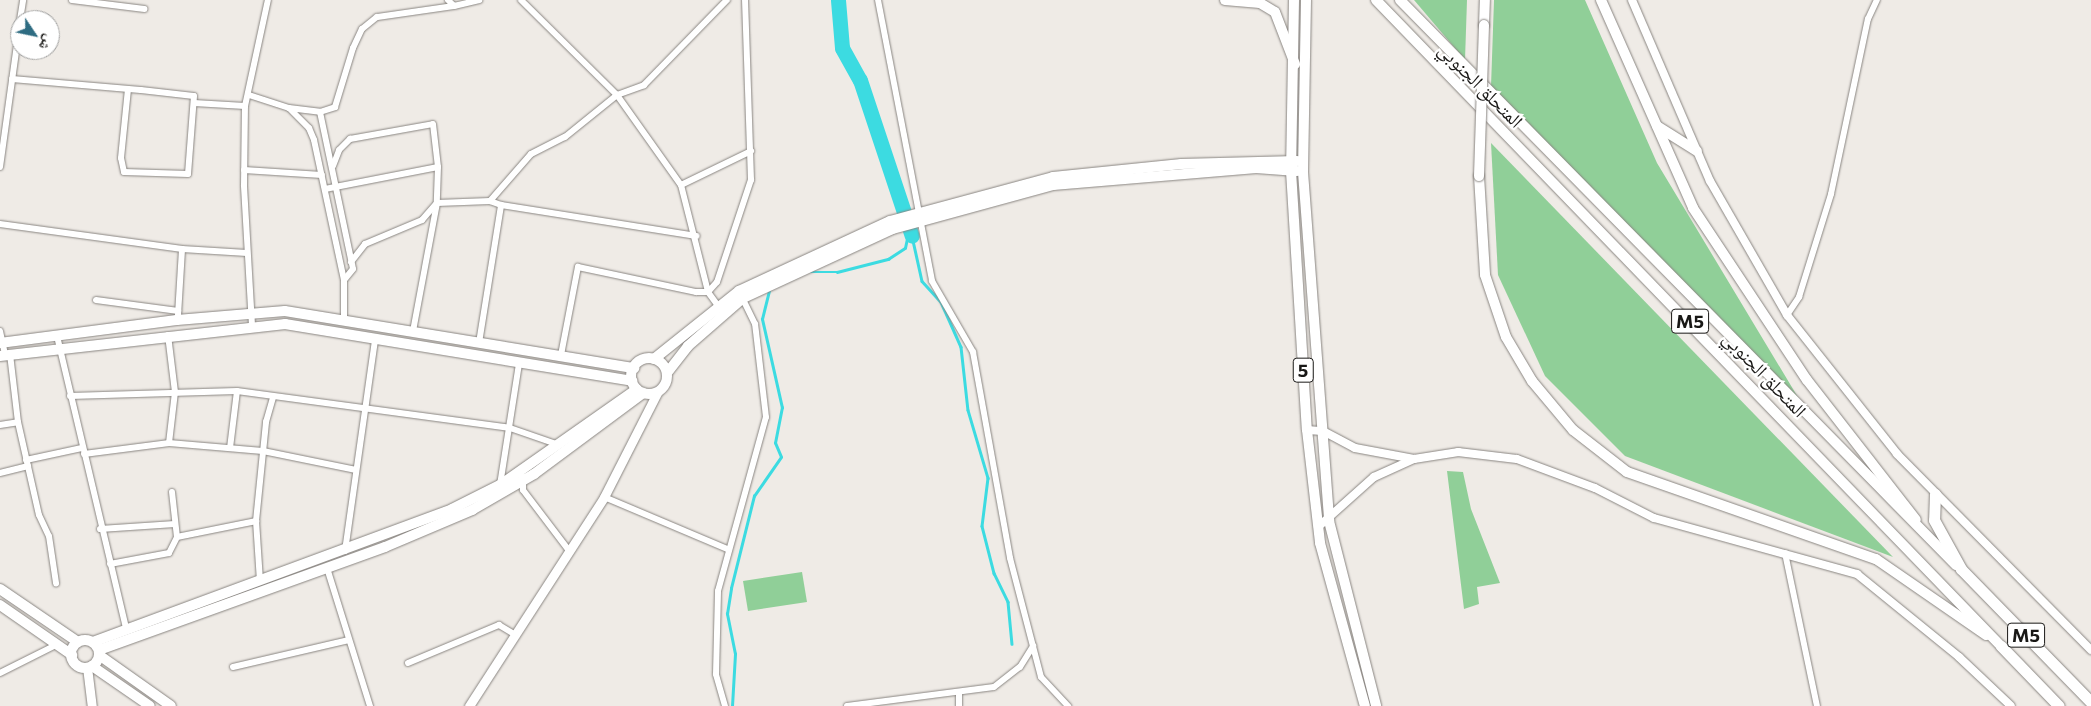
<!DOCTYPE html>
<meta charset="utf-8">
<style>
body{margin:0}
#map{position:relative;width:2091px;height:706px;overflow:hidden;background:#efebe6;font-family:Commissioner,"Noto Naskh Arabic",sans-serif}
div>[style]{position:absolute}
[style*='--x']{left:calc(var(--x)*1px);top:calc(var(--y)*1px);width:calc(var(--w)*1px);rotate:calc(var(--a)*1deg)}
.green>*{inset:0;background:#90cf98}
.stream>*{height:2.5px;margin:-1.25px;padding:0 1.25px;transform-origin:1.25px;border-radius:1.25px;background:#3cdbe1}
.river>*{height:15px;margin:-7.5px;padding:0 7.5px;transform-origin:7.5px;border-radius:7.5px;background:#3cdbe1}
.roads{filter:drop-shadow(0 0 1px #898581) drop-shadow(0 0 1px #898581)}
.minor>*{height:6px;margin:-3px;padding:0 3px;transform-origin:3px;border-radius:3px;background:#fff}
.tertiary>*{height:8px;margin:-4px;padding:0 4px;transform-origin:4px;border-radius:4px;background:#fff}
.secondary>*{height:9px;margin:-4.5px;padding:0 4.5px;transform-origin:4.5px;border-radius:4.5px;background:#fff}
.primary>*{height:10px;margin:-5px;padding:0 5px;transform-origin:5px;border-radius:5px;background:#fff}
.primary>.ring{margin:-5px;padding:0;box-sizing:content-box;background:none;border:10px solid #fff;border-radius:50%}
.trunk>*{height:10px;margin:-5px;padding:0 5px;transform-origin:5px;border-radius:5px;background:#fff}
.motorway>*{height:11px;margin:-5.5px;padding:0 5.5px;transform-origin:5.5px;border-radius:5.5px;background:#fff}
.bridges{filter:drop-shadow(0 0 1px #898581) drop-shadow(0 0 1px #898581)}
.trunk-bridge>*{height:10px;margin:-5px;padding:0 5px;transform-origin:5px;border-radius:5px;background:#fff}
span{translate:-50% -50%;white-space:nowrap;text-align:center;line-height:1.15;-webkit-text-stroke:4.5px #fff;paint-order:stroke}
.shield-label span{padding:1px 4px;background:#fff;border:1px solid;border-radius:4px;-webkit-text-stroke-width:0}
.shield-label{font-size:18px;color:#191816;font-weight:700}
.street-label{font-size:19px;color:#191816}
.north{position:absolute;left:10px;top:10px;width:50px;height:50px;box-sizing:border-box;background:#fff;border:1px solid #a3a3a2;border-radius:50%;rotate:124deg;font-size:14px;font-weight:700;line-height:20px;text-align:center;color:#191816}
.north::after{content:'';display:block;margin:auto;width:18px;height:22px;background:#2e6c82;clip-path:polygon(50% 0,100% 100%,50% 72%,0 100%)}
</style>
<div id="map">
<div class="green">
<div style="clip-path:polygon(1414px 0,1467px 0,1465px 60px)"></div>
<div style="clip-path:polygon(1494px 0,1585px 0,1657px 163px,1802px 404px,1491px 86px)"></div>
<div style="clip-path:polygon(1491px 143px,1893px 557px,1625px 456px,1545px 376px,1498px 275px)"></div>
<div style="clip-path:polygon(1447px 471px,1463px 472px,1471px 509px,1500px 583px,1477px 587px,1479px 604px,1464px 609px)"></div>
<div style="clip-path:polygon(802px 572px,807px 602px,748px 611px,743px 581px)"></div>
</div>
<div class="stream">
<div style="--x:912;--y:236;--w:46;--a:77.5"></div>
<div style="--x:922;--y:281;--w:28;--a:48"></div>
<div style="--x:941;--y:302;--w:49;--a:66"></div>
<div style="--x:961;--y:347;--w:63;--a:83.7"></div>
<div style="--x:968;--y:410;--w:71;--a:73.6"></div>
<div style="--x:988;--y:478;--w:48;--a:97.1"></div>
<div style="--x:982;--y:526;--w:49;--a:75.7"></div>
<div style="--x:994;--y:573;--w:32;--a:64"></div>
<div style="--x:1008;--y:602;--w:42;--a:84.6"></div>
<div style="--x:809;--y:272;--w:28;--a:0"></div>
<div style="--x:837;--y:272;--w:53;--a:-14.3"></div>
<div style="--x:888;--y:259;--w:20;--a:-33"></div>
<div style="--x:905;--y:248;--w:19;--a:-78"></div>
<div style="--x:732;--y:706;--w:52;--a:-86.7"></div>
<div style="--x:735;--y:654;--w:41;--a:-101.3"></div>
<div style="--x:727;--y:614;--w:26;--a:-81"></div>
<div style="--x:731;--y:588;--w:95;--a:-76"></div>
<div style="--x:754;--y:496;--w:47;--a:-55.3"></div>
<div style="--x:781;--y:457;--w:15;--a:-113"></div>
<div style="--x:775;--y:443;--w:36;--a:-79"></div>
<div style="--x:782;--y:408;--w:91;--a:-102.7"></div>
<div style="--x:762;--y:319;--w:30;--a:-76"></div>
</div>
<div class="river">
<div style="--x:838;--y:0;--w:48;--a:85.2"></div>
<div style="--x:842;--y:48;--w:37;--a:61"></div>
<div style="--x:860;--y:80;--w:164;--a:71.6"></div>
</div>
<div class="roads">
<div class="minor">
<div style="--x:72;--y:0;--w:73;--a:7.1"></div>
<div style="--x:448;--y:0;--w:8;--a:45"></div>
<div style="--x:454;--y:6;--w:26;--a:-13"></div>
<div style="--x:521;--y:0;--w:135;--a:44.7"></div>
<div style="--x:617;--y:95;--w:110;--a:54.6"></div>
<div style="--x:681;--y:185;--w:110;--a:75.8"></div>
<div style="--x:708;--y:292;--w:17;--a:54"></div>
<div style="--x:878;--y:0;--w:286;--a:79.1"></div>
<div style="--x:932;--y:281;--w:82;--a:60"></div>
<div style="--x:973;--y:352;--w:209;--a:79.8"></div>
<div style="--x:1010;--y:558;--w:123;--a:75.4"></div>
<div style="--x:1041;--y:677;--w:40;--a:47"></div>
<div style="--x:20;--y:20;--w:20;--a:-81"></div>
<div style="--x:12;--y:79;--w:129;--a:4.9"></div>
<div style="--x:141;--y:90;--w:53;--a:6.5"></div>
<div style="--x:194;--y:96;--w:78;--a:94.4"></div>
<div style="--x:188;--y:174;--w:64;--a:-178.2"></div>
<div style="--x:124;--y:172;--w:14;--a:-102"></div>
<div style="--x:121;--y:158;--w:69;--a:-84.2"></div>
<div style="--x:249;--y:95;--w:42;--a:18"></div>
<div style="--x:289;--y:108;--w:31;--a:7"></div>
<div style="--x:320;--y:112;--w:160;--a:78.1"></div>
<div style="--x:353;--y:269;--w:14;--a:129"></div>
<div style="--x:194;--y:103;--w:51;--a:3.4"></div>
<div style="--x:290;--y:109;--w:27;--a:45"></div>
<div style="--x:309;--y:128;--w:13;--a:67"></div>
<div style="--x:314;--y:140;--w:143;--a:77.9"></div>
<div style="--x:344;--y:280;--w:40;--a:90"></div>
<div style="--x:320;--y:112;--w:16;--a:-18"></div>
<div style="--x:335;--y:107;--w:62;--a:-73"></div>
<div style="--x:353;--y:48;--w:21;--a:-65"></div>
<div style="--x:362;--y:29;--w:19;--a:-39"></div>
<div style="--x:377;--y:17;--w:78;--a:-8.1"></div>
<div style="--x:333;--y:166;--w:17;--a:-69"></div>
<div style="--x:339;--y:150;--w:16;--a:-45"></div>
<div style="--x:350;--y:139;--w:84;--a:-10.2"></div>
<div style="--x:433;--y:124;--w:43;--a:83.4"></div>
<div style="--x:0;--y:167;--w:146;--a:-82.1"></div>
<div style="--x:244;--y:170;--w:78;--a:3.7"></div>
<div style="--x:681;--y:185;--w:78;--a:-25.9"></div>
<div style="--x:325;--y:189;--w:115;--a:-11"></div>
<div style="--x:438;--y:167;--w:36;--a:92"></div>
<div style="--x:437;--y:203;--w:130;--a:100.6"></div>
<div style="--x:501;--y:205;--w:198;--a:9"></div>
<div style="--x:0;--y:224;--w:184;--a:7.8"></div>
<div style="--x:182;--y:249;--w:65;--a:3.5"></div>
<div style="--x:351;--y:262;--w:23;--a:-52"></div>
<div style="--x:365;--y:244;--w:62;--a:-22.8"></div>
<div style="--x:422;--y:220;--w:23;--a:-49"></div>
<div style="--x:437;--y:203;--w:53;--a:-2.2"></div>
<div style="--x:490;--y:201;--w:62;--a:-48.9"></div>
<div style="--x:531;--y:154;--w:38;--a:-27"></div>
<div style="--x:565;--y:137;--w:67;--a:-38.9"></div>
<div style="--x:617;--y:95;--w:29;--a:-20"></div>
<div style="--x:644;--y:85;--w:119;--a:-45.7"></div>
<div style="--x:96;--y:300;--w:83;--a:7.6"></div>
<div style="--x:178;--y:315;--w:66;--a:-86.5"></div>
<div style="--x:1787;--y:315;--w:22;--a:-56"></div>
<div style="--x:1799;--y:297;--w:108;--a:-72.7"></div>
<div style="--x:1831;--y:194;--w:179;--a:-78.1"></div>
<div style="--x:1868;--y:19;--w:21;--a:-65"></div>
<div style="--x:252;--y:325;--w:140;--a:-93.3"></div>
<div style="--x:244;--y:185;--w:79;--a:-89.3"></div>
<div style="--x:245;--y:106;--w:108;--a:-77.8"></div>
<div style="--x:0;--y:331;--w:25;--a:78"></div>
<div style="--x:168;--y:335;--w:57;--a:83"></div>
<div style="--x:175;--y:392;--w:51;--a:96.7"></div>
<div style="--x:169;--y:443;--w:94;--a:4.9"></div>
<div style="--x:263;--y:451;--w:95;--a:11.5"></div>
<div style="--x:57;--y:336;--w:300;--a:76.7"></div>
<div style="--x:479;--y:343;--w:140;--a:-80.9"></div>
<div style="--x:501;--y:205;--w:12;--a:-160"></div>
<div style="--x:10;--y:354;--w:68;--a:83.3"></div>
<div style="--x:18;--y:422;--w:95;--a:77.3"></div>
<div style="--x:39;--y:515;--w:23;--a:65"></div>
<div style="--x:49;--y:536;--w:48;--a:81.5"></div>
<div style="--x:561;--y:355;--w:90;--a:-79.1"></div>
<div style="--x:578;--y:267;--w:121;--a:12"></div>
<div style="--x:696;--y:292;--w:12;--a:0"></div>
<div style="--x:708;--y:292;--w:13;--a:-48"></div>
<div style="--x:717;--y:282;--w:108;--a:-71.6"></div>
<div style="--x:751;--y:180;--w:180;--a:-91.9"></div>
<div style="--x:70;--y:396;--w:167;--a:-1.7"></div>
<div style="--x:237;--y:391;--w:275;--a:7.7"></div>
<div style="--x:510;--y:428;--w:52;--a:19.1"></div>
<div style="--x:0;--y:425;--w:18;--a:-9"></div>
<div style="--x:230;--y:448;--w:57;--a:-83"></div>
<div style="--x:84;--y:454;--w:86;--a:-7.4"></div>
<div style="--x:26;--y:460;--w:57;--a:-12.1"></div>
<div style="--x:0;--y:473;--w:29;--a:-14"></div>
<div style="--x:523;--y:477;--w:13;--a:90"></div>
<div style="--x:523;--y:490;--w:78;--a:52.8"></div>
<div style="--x:500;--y:485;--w:123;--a:-81.1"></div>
<div style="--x:172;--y:492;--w:45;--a:83.7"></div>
<div style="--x:604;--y:497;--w:134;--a:22.9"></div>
<div style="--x:100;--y:529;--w:75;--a:-3.8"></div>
<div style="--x:345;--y:551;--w:214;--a:-81.9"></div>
<div style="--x:1785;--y:553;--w:156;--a:78.2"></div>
<div style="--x:110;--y:564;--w:60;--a:-10.6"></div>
<div style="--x:169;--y:553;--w:18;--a:-63"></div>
<div style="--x:177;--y:537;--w:81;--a:-11.4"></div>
<div style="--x:327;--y:568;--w:145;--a:72.7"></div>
<div style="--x:260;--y:581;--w:60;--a:-93.8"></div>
<div style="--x:256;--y:521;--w:100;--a:-84.2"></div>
<div style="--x:266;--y:422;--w:26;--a:-74"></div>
<div style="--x:408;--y:663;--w:99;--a:-22.7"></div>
<div style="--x:499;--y:625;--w:17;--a:31"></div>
<div style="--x:233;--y:667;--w:119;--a:-13.1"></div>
<div style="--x:0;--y:673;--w:65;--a:-26.6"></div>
<div style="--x:959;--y:693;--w:13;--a:90"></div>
<div style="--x:725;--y:706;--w:33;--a:-106"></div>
<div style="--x:716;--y:674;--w:83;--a:-88.6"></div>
<div style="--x:718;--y:591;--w:180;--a:-74.6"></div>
<div style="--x:766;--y:417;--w:94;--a:-96.7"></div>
<div style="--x:755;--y:324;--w:30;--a:-116"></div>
<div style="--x:847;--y:706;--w:148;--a:-7.4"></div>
<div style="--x:994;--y:687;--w:33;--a:-38"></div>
<div style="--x:1020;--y:667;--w:25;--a:-58"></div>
</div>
<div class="tertiary">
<div style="--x:1632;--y:0;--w:197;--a:66.7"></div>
<div style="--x:1710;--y:181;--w:155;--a:60.1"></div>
<div style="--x:1787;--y:315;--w:177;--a:51.6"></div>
<div style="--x:1897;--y:454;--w:276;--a:45.3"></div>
<div style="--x:1307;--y:430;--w:16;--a:4"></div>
<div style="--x:1323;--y:431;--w:36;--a:28"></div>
<div style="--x:1355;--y:448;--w:60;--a:10.6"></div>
<div style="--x:1414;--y:459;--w:45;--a:-9"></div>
<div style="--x:1458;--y:452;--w:59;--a:6.8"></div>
<div style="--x:1517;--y:459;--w:83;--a:20.4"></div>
<div style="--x:1595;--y:488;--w:66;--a:27"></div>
<div style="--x:1654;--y:518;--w:211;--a:15.4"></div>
<div style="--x:1857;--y:574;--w:132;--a:39.1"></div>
<div style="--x:1959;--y:657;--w:71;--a:43.3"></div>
<div style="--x:1318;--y:527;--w:75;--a:-41.8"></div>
<div style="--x:1374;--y:477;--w:44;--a:-24.2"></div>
</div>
<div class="secondary">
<div style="--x:87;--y:667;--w:39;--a:83"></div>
<div style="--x:469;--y:706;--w:249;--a:-57.1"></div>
<div style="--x:604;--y:497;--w:117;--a:-63"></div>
</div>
<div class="primary">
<div style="--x:1294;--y:0;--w:171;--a:91"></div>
<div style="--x:1291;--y:171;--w:259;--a:86.5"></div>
<div style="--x:1307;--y:430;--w:114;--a:83.4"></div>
<div style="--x:1320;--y:543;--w:169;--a:74.6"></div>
<div style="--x:1306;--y:0;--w:172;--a:91"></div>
<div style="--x:1303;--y:172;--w:350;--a:85.7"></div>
<div style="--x:1329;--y:521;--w:191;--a:75.7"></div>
<div style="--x:0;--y:343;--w:178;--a:-7.4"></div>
<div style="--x:177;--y:320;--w:108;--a:-4.8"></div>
<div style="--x:285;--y:311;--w:354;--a:9.3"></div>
<div style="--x:0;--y:356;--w:287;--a:-6.4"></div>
<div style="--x:285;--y:324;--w:352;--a:9.3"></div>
<div class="ring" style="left:631px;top:358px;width:26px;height:26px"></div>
<div style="--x:654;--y:359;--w:109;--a:-38.7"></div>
<div style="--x:739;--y:291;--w:166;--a:-24.9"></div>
<div style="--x:890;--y:221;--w:169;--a:-15.1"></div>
<div style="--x:1053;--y:177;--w:129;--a:-5.8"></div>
<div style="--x:1181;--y:164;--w:116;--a:-1.5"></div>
<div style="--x:667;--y:373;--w:34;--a:-52"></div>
<div style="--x:688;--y:346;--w:73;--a:-41.1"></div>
<div style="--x:743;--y:298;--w:164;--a:-24.8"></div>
<div style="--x:892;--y:229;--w:167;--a:-15.3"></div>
<div style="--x:1053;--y:185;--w:204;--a:-4.8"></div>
<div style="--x:1256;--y:168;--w:41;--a:4.2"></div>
<div style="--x:0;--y:589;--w:94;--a:34.2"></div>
<div style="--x:0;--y:605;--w:88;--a:34.8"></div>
<div class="ring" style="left:71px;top:640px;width:18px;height:18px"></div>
<div style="--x:93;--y:642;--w:383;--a:-20.3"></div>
<div style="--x:452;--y:509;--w:54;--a:-26.6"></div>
<div style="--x:500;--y:485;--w:167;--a:-35"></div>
<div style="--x:99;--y:650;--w:304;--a:-19.8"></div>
<div style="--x:385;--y:547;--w:95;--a:-23"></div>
<div style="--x:472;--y:510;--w:72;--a:-30.1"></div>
<div style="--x:534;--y:474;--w:136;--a:-36.6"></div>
<div style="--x:99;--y:655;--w:88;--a:35.3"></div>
<div style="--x:92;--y:666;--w:70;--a:34.6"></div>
</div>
<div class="trunk">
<div style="--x:1225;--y:0;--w:35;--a:5"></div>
<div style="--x:1260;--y:3;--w:17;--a:31"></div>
<div style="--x:1275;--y:12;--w:56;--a:69"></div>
<div style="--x:1376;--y:0;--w:899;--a:45.95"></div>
<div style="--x:1400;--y:0;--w:793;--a:45.46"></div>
<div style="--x:1601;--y:0;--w:227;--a:66.1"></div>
<div style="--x:1693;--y:208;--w:206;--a:56.5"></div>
<div style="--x:1807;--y:380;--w:177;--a:52.1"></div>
<div style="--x:1484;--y:25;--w:25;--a:-88"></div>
<div style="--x:1657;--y:126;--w:47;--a:32"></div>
<div style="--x:1479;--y:176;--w:99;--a:86.5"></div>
<div style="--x:1485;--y:275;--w:65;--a:71.3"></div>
<div style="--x:1506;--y:337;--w:51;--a:59.4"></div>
<div style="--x:1532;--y:381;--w:64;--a:50.1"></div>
<div style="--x:1573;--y:430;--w:68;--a:37.9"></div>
<div style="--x:1627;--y:472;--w:264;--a:19.3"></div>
<div style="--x:1876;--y:559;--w:134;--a:34.6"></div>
</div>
<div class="motorway">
<div style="--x:1935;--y:494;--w:26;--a:92"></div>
<div style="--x:1934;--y:520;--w:56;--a:61.1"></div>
<div style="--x:1961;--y:569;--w:186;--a:45.7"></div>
<div style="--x:2001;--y:646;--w:83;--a:46"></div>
</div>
</div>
<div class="bridges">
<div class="trunk-bridge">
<div style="--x:1479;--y:176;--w:151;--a:-88.1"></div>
</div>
</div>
<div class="shield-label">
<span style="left:1690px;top:321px">M5</span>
<span style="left:1303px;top:370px">5</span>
<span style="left:2026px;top:635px">M5</span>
</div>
<div class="street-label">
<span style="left:1481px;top:85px;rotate:45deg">المتحلق الجنوبي</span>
<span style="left:1765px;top:374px;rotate:46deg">المتحلق الجنوبي</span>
</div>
<div class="north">ش</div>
</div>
